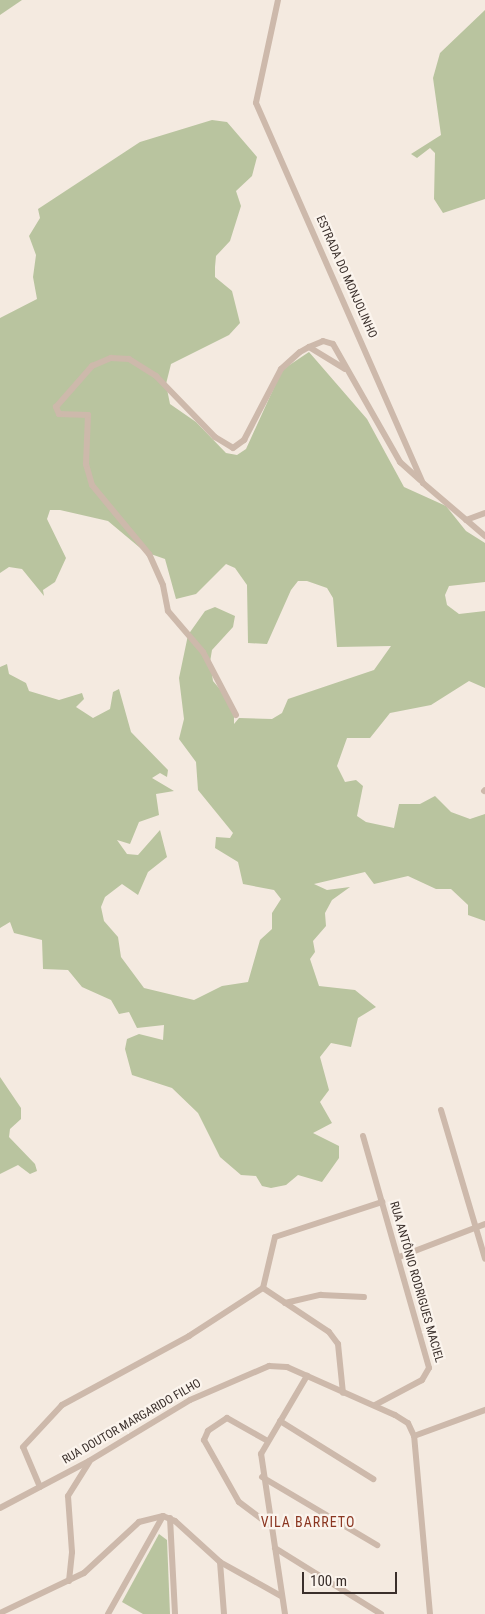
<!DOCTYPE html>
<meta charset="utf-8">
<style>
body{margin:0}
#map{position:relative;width:485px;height:1614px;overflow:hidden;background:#f4eae0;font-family:"Roboto Condensed",sans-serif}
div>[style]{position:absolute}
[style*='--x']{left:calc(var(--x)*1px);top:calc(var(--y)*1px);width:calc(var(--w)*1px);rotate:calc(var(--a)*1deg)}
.green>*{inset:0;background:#b9c49f}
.minor>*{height:6px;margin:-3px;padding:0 3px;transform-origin:3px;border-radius:3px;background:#cdb9ab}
span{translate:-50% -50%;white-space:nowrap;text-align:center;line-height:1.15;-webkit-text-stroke:4.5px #fbf4ed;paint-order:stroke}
.street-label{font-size:12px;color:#3a2f2b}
.neighbourhood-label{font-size:14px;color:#8b3722;letter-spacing:1px}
.scale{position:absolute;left:302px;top:1572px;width:95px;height:22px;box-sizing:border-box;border:2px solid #3a2f2b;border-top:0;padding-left:6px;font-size:15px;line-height:18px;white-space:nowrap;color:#3a2f2b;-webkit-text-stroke:4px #fbf4ed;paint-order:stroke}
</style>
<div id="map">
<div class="green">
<div style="clip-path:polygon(0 0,22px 0,0 15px)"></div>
<div style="clip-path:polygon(485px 10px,485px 199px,443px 213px,434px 199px,435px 153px,430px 148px,417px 158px,411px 154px,441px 135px,433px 78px,440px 53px)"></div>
<div style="clip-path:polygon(212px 120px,227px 122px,257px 157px,252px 176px,236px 191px,241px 206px,230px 241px,216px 256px,215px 267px,215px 277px,232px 291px,240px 323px,229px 335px,171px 364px,166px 384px,170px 404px,196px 422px,226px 453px,237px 455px,246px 449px,282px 370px,309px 352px,367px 419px,404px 487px,446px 506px,466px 531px,485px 543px,485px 582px,449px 586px,445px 595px,447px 605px,459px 614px,485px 611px,485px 688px,469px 681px,431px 705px,390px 713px,370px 738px,347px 738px,337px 766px,345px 782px,356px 780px,363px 786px,357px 816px,366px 822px,394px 828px,399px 804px,420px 804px,435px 796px,451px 812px,470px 819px,485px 814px,485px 921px,468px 915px,468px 905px,451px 889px,436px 889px,408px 876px,374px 884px,365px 872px,314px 884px,327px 890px,350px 887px,332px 900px,325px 913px,326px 926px,313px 941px,315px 952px,310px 959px,319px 986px,355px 990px,376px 1007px,358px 1018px,351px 1047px,331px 1043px,320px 1057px,329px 1090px,320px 1102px,332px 1123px,313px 1133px,339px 1146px,339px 1158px,322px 1182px,298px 1175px,286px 1185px,271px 1188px,262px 1186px,256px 1176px,241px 1175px,220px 1157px,198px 1113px,172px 1088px,132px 1075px,125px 1049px,127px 1039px,139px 1034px,163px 1040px,164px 1025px,137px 1028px,129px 1012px,119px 1014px,111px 1000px,82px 987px,68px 970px,43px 969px,42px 940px,14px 933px,10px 922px,0 928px,0 667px,7px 664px,9px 674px,26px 683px,29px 691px,59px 700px,82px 693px,84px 699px,76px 707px,93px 718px,110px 709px,113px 692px,119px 689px,131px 732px,168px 770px,167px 777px,160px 773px,152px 778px,174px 791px,156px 794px,159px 815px,139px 822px,130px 844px,117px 840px,127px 854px,138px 855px,160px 830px,167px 857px,148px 872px,138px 895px,122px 884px,105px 897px,101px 907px,104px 921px,118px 937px,121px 957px,144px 988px,194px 1000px,222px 986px,248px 982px,260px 940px,272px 929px,272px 913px,281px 899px,274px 890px,243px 884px,238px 862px,215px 848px,216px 837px,230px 838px,233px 833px,198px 790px,196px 762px,179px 739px,184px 719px,179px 678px,188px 635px,205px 611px,215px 607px,235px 616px,233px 627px,212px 650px,210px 662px,213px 681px,234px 706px,234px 724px,239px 718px,272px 719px,282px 713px,288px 699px,374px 670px,391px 646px,337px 647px,333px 598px,327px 588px,307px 581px,298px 581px,291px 590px,267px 644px,248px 643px,247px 585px,235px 568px,226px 564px,196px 594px,176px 599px,165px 559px,145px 552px,108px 521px,60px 510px,50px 510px,47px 519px,66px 558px,55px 582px,43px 590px,44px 596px,22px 569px,9px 567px,0 573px,0 318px,37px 299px,33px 277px,36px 255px,29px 236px,40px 218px,38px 209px,140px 142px)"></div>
<div style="clip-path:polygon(0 1077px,21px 1108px,21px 1119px,10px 1129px,9px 1137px,35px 1164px,37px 1171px,30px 1174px,18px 1165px,0 1174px)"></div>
<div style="clip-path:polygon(159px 1534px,167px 1540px,170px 1614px,143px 1614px,122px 1602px)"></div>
</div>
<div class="minor">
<div style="--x:278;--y:0;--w:105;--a:102.1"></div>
<div style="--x:256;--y:103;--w:415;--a:66.3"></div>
<div style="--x:423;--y:483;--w:82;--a:40.5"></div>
<div style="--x:309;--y:347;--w:15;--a:-23"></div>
<div style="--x:323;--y:341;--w:10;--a:17"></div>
<div style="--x:333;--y:344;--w:136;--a:60.4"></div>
<div style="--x:400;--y:462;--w:27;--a:42"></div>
<div style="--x:466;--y:520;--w:20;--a:-20"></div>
<div style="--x:236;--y:715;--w:71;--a:-117.6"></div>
<div style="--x:203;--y:652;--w:54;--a:-130.5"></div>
<div style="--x:168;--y:611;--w:26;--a:-101"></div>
<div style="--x:163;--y:585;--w:34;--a:-114"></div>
<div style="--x:149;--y:554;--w:89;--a:-129.6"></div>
<div style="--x:92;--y:485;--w:22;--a:-106"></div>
<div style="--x:86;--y:464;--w:49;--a:-87.7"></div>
<div style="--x:88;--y:415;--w:29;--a:-178"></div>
<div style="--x:59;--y:414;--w:8;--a:-113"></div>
<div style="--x:56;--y:407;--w:55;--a:-48.7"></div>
<div style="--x:92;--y:366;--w:21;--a:-23"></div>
<div style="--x:111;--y:358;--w:18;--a:3"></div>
<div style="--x:129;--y:359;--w:32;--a:32"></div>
<div style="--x:156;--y:376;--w:85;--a:46"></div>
<div style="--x:215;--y:437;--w:21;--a:31"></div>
<div style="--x:233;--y:448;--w:14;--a:-36"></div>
<div style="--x:244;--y:440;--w:80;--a:-62.5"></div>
<div style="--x:281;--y:369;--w:25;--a:-42"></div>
<div style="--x:300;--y:352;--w:10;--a:-29"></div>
<div style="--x:309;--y:347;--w:42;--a:31.4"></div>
<div style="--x:484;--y:791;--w:1;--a:-45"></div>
<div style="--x:441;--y:1110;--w:155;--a:73.5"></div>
<div style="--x:363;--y:1136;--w:241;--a:74.1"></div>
<div style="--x:429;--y:1368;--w:14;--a:120"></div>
<div style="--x:422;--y:1380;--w:53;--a:152"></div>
<div style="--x:399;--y:1257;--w:92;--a:-21"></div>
<div style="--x:263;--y:1288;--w:52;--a:-76.8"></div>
<div style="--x:275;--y:1237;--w:113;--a:-18.1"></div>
<div style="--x:263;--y:1288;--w:79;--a:33.7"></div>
<div style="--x:329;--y:1332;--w:15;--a:53"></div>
<div style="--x:338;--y:1344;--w:49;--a:84.2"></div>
<div style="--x:285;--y:1303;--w:37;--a:-13"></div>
<div style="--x:321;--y:1295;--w:43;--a:2.7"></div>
<div style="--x:280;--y:1421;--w:110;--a:31.9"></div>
<div style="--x:266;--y:1440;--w:45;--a:-150.6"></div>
<div style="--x:227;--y:1418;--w:23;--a:146"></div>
<div style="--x:208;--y:1431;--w:10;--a:114"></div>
<div style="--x:204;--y:1440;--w:71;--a:60.6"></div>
<div style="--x:239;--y:1502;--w:39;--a:37"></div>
<div style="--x:262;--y:1477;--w:134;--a:30.6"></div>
<div style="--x:40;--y:1487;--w:43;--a:-113"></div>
<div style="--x:23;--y:1447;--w:57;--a:-47.1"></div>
<div style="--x:62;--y:1405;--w:145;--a:-28.5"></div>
<div style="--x:189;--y:1336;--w:88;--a:-33"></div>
<div style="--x:0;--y:1508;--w:101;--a:-27.8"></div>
<div style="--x:89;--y:1461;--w:118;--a:-31.1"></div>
<div style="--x:190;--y:1400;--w:86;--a:-23.3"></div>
<div style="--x:269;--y:1366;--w:18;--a:3"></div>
<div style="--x:287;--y:1367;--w:118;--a:24"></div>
<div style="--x:395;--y:1415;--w:15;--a:32"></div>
<div style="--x:408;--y:1423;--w:14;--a:65"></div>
<div style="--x:170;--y:1518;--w:96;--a:87"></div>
<div style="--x:275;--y:1548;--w:125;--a:31.9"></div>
<div style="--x:220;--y:1562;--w:52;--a:85.6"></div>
<div style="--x:69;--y:1581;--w:29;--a:-84"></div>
<div style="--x:72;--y:1552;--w:56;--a:-94.1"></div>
<div style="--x:68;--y:1496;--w:40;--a:-58"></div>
<div style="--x:0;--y:1613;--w:93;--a:-25.5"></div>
<div style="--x:84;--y:1573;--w:75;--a:-42.8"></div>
<div style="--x:139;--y:1522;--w:25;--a:-14"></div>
<div style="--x:163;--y:1516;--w:13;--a:23"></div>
<div style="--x:175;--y:1521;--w:61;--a:42.3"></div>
<div style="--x:220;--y:1562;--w:70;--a:29.1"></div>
<div style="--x:108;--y:1614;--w:112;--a:-60.7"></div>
<div style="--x:285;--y:1614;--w:162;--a:-98.5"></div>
<div style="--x:261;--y:1454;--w:91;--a:-59.5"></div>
<div style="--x:430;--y:1614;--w:179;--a:-95.1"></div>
<div style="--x:414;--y:1436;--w:76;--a:-20.1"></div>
</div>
<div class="street-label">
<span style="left:346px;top:277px;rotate:66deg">ESTRADA DO MONJOLINHO</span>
<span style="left:416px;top:1282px;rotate:74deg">RUA ANTÔNIO RODRIGUES MACIEL</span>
<span style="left:132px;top:1422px;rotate:-30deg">RUA DOUTOR MARGARIDO FILHO</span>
</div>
<div class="neighbourhood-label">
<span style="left:308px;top:1522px">VILA BARRETO</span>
</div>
<div class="scale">100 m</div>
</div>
